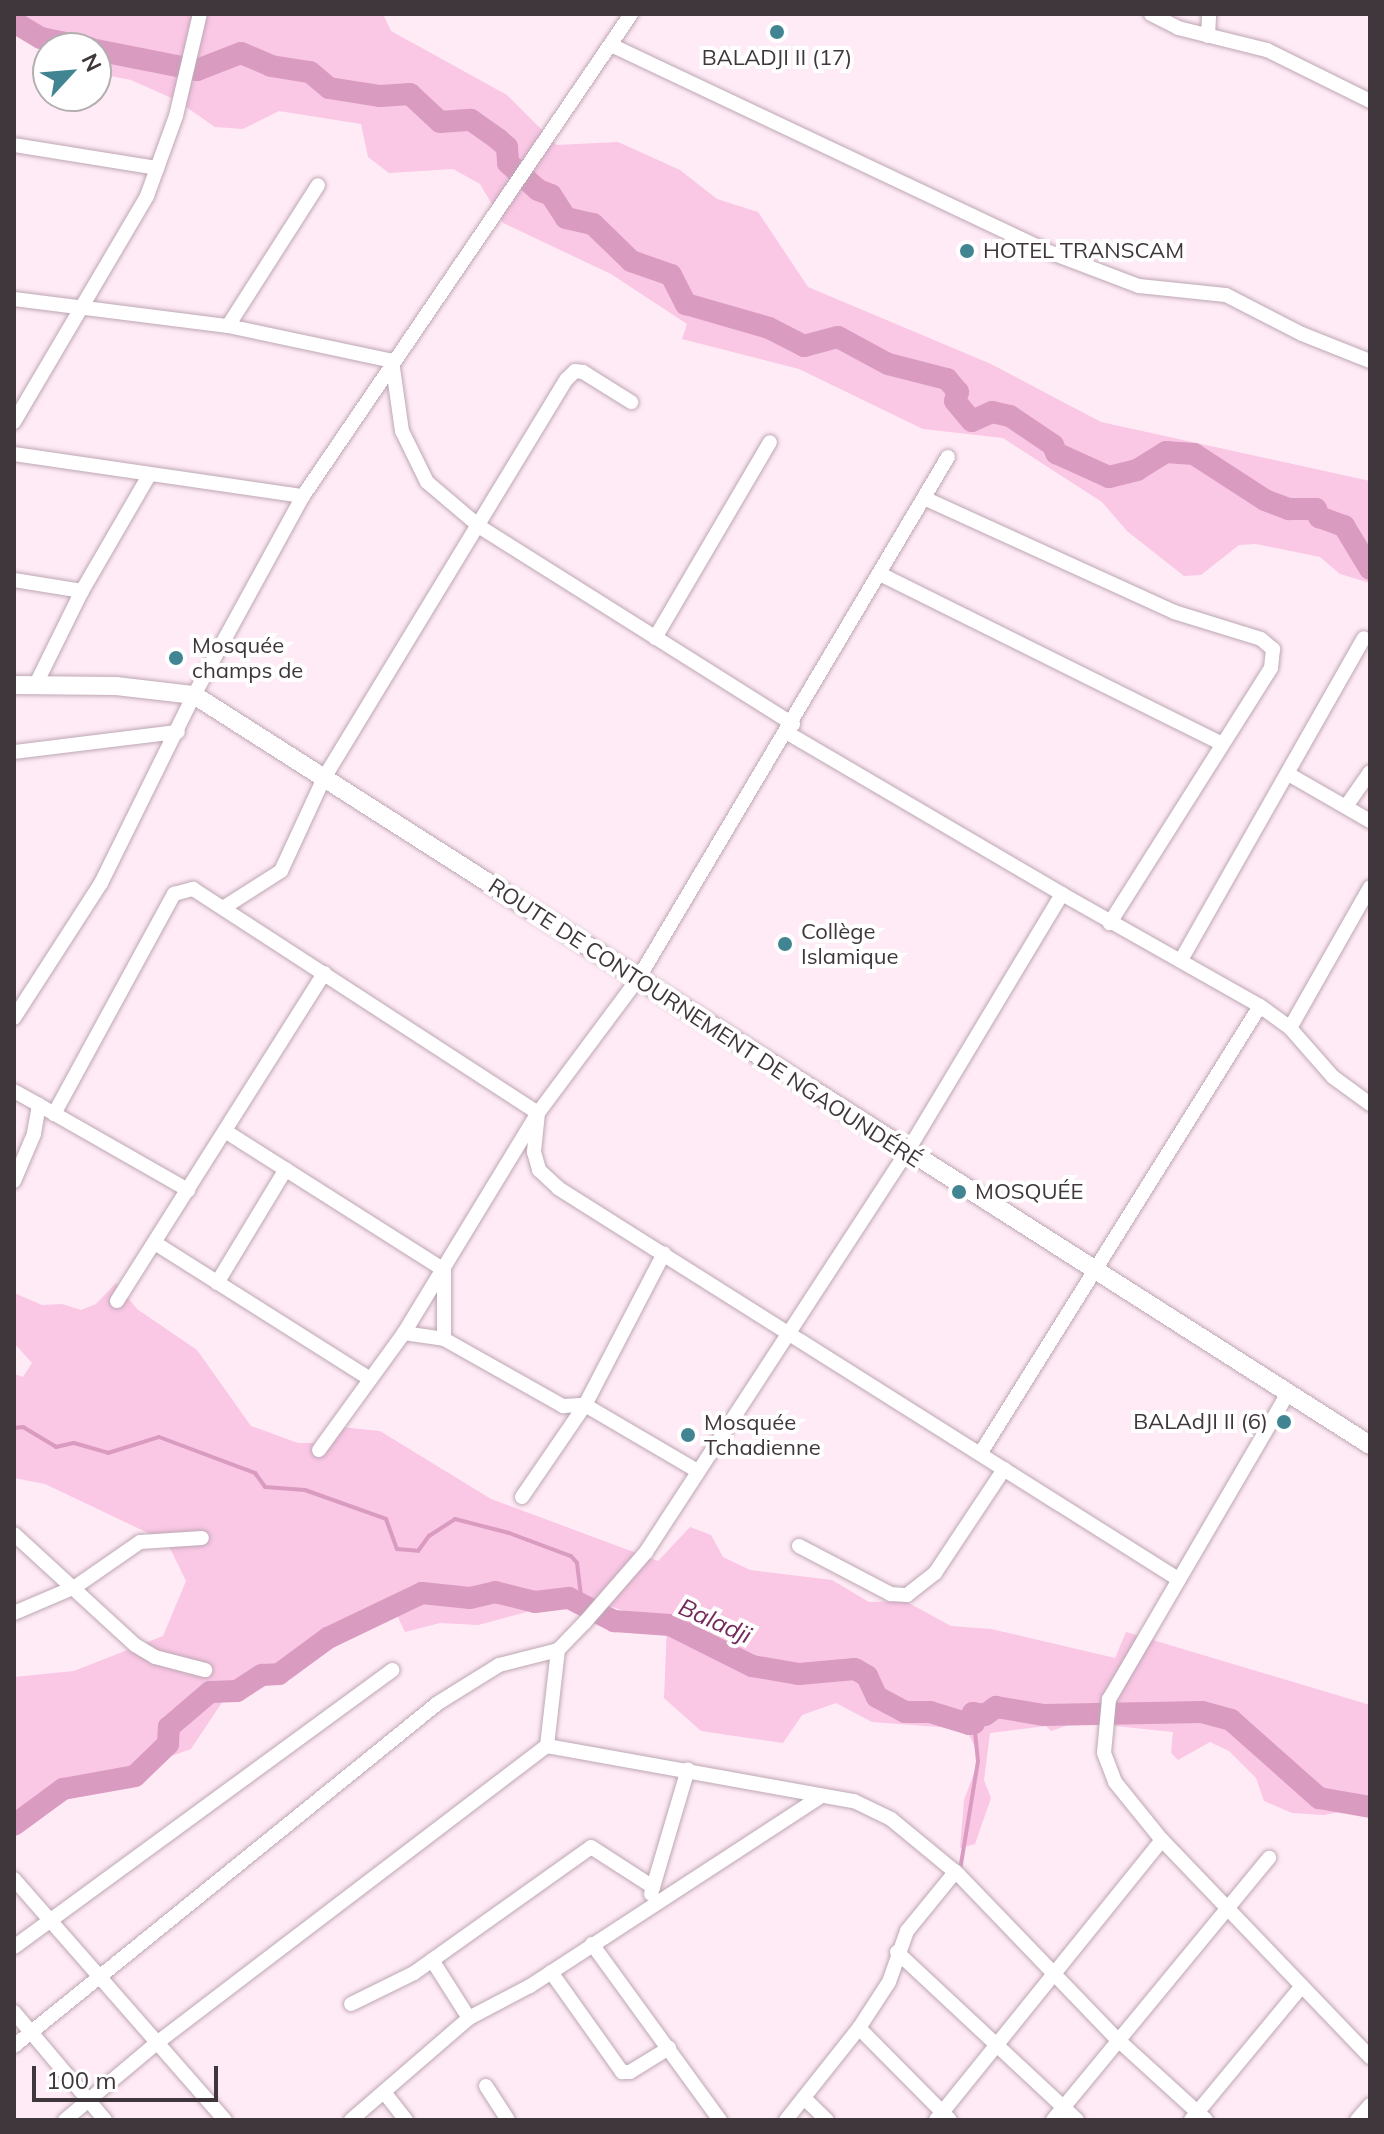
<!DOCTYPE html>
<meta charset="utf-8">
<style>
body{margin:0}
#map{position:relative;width:1384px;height:2134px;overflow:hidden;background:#ffebf6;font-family:Mulish,sans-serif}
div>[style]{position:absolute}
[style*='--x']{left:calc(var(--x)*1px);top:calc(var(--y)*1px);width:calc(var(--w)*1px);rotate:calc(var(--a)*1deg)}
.green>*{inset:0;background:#fac7e5}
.stream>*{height:4px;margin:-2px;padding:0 2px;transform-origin:2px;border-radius:2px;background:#da9bc1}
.river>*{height:22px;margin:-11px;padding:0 11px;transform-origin:11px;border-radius:11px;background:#da9bc1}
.roads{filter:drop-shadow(0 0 2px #bda7b4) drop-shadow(0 0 2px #bda7b4)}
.minor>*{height:14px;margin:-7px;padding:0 7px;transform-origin:7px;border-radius:7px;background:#fff}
.tertiary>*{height:18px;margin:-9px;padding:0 9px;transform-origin:9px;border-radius:9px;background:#fff}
.dots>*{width:22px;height:22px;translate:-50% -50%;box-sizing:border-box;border:4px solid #fff;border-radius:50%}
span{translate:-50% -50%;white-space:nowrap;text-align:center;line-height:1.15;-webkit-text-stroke:8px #fff;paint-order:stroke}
.poi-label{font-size:22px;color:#40373c}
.left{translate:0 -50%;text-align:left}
.right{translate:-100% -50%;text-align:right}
.street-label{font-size:22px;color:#40373c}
.water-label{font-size:24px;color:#742a5c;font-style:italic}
.frame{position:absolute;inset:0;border:16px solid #40373c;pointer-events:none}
.north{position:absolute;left:32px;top:32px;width:80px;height:80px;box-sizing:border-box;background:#fff;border:2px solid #b3afb1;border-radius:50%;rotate:64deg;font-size:22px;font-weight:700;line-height:32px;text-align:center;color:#40373c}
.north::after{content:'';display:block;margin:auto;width:28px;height:36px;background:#408591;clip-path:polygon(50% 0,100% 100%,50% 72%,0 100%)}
.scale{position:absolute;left:32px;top:2066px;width:186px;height:36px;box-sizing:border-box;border:4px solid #40373c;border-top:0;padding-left:10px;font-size:24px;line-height:28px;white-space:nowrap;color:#40373c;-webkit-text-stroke:6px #fff;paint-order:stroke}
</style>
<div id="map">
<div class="green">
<div style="clip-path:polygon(14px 14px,383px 14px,391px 31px,507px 95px,557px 145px,618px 142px,680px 170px,717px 199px,758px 212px,808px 287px,991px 364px,1101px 422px,1370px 481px,1370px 583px,1340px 574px,1320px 557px,1256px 544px,1239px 545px,1201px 575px,1184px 576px,1127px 531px,1102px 502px,1003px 438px,923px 429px,799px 369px,682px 339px,687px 324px,611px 274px,503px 223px,480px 184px,453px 169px,389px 173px,368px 157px,361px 124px,279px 111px,243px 129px,215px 127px,176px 100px,131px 80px,106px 75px,96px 64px,96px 48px,37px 44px,14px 29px)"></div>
<div style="clip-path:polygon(116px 1283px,137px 1309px,197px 1350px,251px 1426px,298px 1443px,320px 1443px,341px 1427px,380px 1431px,491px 1499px,658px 1561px,690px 1527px,711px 1535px,723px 1557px,750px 1570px,832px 1580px,869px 1602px,905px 1601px,951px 1626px,991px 1629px,1115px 1658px,1126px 1632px,1370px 1705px,1370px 1806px,1324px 1815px,1292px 1813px,1264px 1801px,1256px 1778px,1229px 1751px,1210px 1742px,1178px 1760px,1171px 1753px,1173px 1732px,1077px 1722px,1051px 1731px,1046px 1726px,990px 1733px,984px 1780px,991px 1798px,975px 1844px,960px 1848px,964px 1800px,980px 1757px,966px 1729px,872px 1722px,836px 1703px,802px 1715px,783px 1743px,701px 1731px,664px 1698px,667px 1625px,582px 1597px,478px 1625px,440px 1623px,405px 1632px,396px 1613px,368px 1620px,280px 1682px,231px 1689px,191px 1749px,123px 1773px,28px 1815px,14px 1827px,14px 1677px,74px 1671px,163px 1636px,186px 1581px,167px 1542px,45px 1484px,14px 1478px,14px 1374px,23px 1377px,32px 1363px,14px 1343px,14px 1293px,42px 1305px,62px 1304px,81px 1310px,96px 1304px)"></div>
</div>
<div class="stream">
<div style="--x:14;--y:1428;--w:9;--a:-6"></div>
<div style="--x:23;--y:1427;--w:39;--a:31"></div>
<div style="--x:56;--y:1447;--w:18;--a:-13"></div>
<div style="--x:74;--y:1443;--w:35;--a:16"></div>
<div style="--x:108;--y:1453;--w:53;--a:-17.4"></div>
<div style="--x:159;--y:1437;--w:103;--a:20.6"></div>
<div style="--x:255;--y:1473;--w:17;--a:54"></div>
<div style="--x:265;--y:1487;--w:40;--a:4.3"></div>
<div style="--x:305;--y:1490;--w:86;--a:19.7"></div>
<div style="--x:386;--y:1519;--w:32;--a:70"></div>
<div style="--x:397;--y:1549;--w:21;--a:5"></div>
<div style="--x:418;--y:1551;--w:19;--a:-54"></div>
<div style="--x:429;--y:1536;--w:31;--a:-33"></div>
<div style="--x:455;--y:1519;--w:56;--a:14.5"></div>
<div style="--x:509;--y:1533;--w:66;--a:20.4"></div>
<div style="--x:571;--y:1556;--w:9;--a:49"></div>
<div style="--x:577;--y:1563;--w:38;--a:83"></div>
<div style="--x:960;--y:1870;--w:110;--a:-80.6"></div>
<div style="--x:978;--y:1761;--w:48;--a:-95.9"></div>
</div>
<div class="river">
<div style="--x:14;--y:22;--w:31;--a:31"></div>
<div style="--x:41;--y:38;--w:50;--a:11.5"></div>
<div style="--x:96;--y:50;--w:103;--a:11.2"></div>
<div style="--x:197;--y:70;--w:47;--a:-21.1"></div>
<div style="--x:241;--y:53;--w:33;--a:23"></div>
<div style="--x:271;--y:66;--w:39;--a:9"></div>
<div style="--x:310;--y:72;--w:25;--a:40"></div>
<div style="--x:329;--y:88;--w:52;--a:8.9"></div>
<div style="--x:380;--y:96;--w:30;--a:-4"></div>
<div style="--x:410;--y:94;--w:41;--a:43"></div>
<div style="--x:440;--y:122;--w:31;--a:-4"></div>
<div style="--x:471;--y:120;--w:33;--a:35"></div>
<div style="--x:498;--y:139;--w:12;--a:42"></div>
<div style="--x:507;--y:147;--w:16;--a:86"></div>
<div style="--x:508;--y:163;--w:40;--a:42"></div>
<div style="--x:538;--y:190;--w:14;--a:21"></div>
<div style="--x:551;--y:195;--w:27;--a:57"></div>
<div style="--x:566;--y:218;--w:28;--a:13"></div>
<div style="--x:593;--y:224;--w:53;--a:44.2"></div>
<div style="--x:631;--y:261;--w:42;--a:19.3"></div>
<div style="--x:671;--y:275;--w:33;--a:63"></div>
<div style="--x:686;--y:304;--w:86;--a:16.1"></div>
<div style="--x:769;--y:328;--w:39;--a:27"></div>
<div style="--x:804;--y:346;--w:35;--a:-15"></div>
<div style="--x:838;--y:337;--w:57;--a:28.4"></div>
<div style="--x:888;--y:364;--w:61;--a:14.3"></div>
<div style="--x:947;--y:379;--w:17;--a:50"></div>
<div style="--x:958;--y:392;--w:9;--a:108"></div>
<div style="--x:955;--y:401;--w:26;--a:50"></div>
<div style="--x:972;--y:421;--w:22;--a:-24"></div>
<div style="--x:992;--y:412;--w:18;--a:13"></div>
<div style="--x:1010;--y:416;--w:52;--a:34"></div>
<div style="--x:1053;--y:445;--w:9;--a:69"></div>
<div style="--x:1056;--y:453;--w:58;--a:24.4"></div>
<div style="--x:1109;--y:477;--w:29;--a:-14"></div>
<div style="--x:1137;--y:470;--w:34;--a:-32"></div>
<div style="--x:1166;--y:452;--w:28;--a:4"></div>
<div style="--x:1194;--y:454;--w:85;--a:32.9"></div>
<div style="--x:1265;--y:500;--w:26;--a:21"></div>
<div style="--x:1289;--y:509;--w:27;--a:0"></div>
<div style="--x:1316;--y:509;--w:9;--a:69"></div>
<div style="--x:1319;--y:517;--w:27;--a:20"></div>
<div style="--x:1344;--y:526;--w:50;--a:58.8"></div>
<div style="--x:14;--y:1825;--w:61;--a:-36.3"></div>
<div style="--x:63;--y:1789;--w:73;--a:-10.2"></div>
<div style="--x:135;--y:1776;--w:46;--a:-44.1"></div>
<div style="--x:168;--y:1744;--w:17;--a:-87"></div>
<div style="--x:169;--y:1727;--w:54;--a:-40.5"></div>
<div style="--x:210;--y:1692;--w:27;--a:-2"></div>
<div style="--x:237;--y:1691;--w:30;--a:-33"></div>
<div style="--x:262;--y:1675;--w:17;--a:-3"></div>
<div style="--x:279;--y:1674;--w:61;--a:-36.3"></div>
<div style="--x:328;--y:1638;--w:104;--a:-25.6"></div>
<div style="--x:422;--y:1593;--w:48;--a:5.9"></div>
<div style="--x:470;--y:1598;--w:26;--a:-13"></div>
<div style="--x:495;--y:1592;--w:41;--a:14"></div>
<div style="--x:535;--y:1602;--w:34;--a:-7"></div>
<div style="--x:569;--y:1598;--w:51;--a:27.1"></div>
<div style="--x:614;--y:1621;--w:56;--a:4.1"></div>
<div style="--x:670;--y:1625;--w:92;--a:26.6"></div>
<div style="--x:752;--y:1666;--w:48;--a:9.7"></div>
<div style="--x:799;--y:1674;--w:56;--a:-5.1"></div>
<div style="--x:855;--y:1669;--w:14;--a:30"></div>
<div style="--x:867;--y:1676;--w:23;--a:65"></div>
<div style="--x:877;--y:1697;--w:32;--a:28"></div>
<div style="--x:905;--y:1712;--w:25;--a:0"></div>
<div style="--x:930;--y:1712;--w:41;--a:17.1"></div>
<div style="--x:969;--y:1724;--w:5;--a:-11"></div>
<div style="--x:974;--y:1723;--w:10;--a:-96"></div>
<div style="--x:973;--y:1713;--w:12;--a:9"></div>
<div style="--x:985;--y:1715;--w:14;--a:-36"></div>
<div style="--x:996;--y:1707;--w:49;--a:9.5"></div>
<div style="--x:1044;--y:1715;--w:158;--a:-1.1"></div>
<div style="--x:1202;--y:1712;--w:30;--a:15"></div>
<div style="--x:1231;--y:1720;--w:118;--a:41.6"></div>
<div style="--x:1319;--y:1798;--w:52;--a:10"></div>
</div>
<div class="roads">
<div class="minor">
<div style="--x:1151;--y:14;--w:30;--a:27"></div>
<div style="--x:1178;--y:28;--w:92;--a:13.9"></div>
<div style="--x:1267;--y:50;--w:115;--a:26.3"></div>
<div style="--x:1208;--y:36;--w:22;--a:-87"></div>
<div style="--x:611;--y:45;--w:479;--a:25.3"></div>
<div style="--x:1044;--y:250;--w:102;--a:20.8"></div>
<div style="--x:1139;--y:286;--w:87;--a:5.9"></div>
<div style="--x:1226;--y:295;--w:85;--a:27.2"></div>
<div style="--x:1302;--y:334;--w:73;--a:21.7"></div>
<div style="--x:14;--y:145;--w:145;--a:9.1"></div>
<div style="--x:14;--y:299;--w:216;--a:7.2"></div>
<div style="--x:228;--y:326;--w:168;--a:12"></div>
<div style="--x:392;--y:361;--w:71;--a:81.9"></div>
<div style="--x:402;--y:431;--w:57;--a:63.9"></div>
<div style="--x:427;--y:482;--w:70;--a:40.3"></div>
<div style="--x:480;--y:527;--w:370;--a:32.2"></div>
<div style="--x:228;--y:326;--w:167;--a:-57.4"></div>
<div style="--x:14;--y:422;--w:262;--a:-59.5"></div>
<div style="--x:147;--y:196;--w:85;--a:-70.1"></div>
<div style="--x:176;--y:116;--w:105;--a:-76.8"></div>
<div style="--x:14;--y:454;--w:292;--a:8.3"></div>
<div style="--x:924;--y:498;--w:275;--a:24.5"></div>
<div style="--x:1174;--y:612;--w:91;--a:17.2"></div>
<div style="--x:1261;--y:639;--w:16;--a:40"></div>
<div style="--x:1273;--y:649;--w:19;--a:96"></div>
<div style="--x:1271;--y:668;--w:302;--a:122.3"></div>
<div style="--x:882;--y:575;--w:377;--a:26.4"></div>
<div style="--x:14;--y:580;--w:69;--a:9.2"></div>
<div style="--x:655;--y:638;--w:227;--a:-59.6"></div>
<div style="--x:35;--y:686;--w:106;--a:-63.7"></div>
<div style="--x:82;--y:591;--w:132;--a:-59.9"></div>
<div style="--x:14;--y:752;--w:165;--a:-7"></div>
<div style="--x:1290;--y:775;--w:92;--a:29.9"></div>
<div style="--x:1347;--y:805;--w:40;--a:-55.1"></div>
<div style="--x:1062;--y:894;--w:227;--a:29.5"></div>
<div style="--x:223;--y:908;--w:69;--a:-32.5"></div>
<div style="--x:281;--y:871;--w:102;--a:-65.2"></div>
<div style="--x:324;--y:778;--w:467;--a:-58.7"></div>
<div style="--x:567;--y:379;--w:11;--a:-45"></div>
<div style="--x:575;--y:371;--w:8;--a:7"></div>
<div style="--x:583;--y:372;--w:57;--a:32"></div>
<div style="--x:1181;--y:960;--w:370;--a:-60.4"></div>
<div style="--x:14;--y:1018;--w:161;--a:-57.2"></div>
<div style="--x:101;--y:883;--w:210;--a:-63.7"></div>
<div style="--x:194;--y:695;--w:227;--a:-61.3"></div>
<div style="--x:303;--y:496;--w:583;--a:-55.76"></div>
<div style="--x:1290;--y:1028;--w:162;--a:-60.4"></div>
<div style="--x:14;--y:1091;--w:29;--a:29"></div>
<div style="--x:39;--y:1105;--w:29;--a:100"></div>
<div style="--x:34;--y:1134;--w:51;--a:113.1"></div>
<div style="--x:39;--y:1105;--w:172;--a:29.7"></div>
<div style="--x:54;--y:1114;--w:251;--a:-61.4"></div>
<div style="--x:174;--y:894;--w:20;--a:-15"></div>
<div style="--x:193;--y:889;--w:411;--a:33"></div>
<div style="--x:538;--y:1113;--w:39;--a:96"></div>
<div style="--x:534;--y:1152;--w:19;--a:74"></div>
<div style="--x:539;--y:1170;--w:26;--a:43"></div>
<div style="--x:558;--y:1188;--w:733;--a:32.24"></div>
<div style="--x:225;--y:1131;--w:259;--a:32.4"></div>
<div style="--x:444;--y:1270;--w:69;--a:90"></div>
<div style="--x:155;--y:1243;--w:254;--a:32.3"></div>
<div style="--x:217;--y:1283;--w:133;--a:-58.8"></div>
<div style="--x:117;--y:1301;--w:388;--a:-57.7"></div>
<div style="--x:404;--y:1333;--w:40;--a:8.5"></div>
<div style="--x:444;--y:1339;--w:137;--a:29.4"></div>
<div style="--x:563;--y:1406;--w:22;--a:-3"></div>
<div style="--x:585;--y:1405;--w:129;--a:30.4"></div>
<div style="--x:1288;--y:1393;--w:355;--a:120.3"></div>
<div style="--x:1109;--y:1699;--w:54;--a:95.3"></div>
<div style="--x:1104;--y:1753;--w:31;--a:69"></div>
<div style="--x:1115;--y:1782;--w:75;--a:51"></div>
<div style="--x:1162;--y:1840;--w:301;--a:46.2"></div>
<div style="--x:319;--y:1450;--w:145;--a:-54"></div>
<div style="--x:404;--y:1333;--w:258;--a:-58.7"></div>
<div style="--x:538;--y:1113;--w:167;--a:-53.3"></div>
<div style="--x:638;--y:979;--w:607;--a:-59.3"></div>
<div style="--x:980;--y:1454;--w:528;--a:-57.99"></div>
<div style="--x:1260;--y:1006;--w:37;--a:36"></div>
<div style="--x:1290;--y:1028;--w:65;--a:48.7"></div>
<div style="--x:1333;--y:1077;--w:46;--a:36.1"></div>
<div style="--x:522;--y:1497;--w:112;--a:-55.6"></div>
<div style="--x:585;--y:1405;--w:171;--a:-62.5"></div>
<div style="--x:14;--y:1534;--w:164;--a:42.5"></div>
<div style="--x:135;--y:1645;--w:23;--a:31"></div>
<div style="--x:155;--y:1657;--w:52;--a:14.6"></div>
<div style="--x:799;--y:1546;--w:104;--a:27.6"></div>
<div style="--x:891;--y:1594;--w:16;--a:4"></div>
<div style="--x:907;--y:1595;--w:36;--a:-38"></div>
<div style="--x:935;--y:1573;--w:125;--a:-56.4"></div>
<div style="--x:14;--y:1613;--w:66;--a:-23.1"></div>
<div style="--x:75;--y:1587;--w:79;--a:-34.7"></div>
<div style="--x:140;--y:1542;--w:62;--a:-3.7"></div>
<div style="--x:547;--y:1746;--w:97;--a:-83.5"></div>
<div style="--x:14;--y:1879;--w:320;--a:48.8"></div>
<div style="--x:651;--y:1894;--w:130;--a:-73.5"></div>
<div style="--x:592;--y:1944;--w:218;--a:54"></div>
<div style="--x:14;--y:1947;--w:469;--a:-36.2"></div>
<div style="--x:897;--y:1952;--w:246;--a:43"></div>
<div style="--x:432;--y:1960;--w:69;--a:57.5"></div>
<div style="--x:551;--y:1972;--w:123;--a:54.6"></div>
<div style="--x:622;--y:2072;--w:8;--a:0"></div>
<div style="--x:630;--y:2072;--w:46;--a:-31.6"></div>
<div style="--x:351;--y:2004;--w:70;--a:-26.2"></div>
<div style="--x:414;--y:1973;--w:217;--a:-35.4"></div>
<div style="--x:591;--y:1847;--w:74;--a:32.8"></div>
<div style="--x:14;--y:2012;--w:141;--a:49.9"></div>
<div style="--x:859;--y:2028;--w:129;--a:45.3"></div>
<div style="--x:14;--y:2046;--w:545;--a:-38.97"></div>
<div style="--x:438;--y:1703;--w:72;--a:-31.9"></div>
<div style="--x:499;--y:1665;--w:61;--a:-14.3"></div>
<div style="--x:558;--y:1650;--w:39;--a:-46"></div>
<div style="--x:585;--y:1622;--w:93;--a:-48.9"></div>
<div style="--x:646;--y:1552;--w:478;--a:-56.9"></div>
<div style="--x:907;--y:1152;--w:301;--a:-59"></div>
<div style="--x:1062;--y:894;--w:318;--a:-149.6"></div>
<div style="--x:486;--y:2086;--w:40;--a:57.1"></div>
<div style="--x:384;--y:2092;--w:36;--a:52"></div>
<div style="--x:804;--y:2098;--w:32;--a:44"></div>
<div style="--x:65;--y:2120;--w:121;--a:-40"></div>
<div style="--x:158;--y:2042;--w:489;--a:-37.3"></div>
<div style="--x:547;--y:1746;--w:312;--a:10.2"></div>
<div style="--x:854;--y:1801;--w:41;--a:25.9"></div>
<div style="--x:891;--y:1819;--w:88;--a:39.5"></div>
<div style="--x:959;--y:1875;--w:228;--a:46.1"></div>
<div style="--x:1117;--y:2039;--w:120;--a:42.3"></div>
<div style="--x:351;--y:2120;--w:156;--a:-40.8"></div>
<div style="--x:469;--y:2018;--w:69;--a:-27.7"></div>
<div style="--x:530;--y:1986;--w:348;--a:-33.1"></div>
<div style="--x:786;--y:2120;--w:117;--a:-51.6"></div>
<div style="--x:859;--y:2028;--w:55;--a:-56.9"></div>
<div style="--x:889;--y:1982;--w:54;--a:-70.6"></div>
<div style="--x:907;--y:1931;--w:77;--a:-50.8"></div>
<div style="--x:936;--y:2120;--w:360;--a:-51.1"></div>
<div style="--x:1053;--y:2120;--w:340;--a:-50.5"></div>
<div style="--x:1191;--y:2120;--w:174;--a:-50.4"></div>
<div style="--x:1357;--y:2120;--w:20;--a:-49"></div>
</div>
<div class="tertiary">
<div style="--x:14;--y:685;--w:102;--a:0.6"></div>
<div style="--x:116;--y:686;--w:79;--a:6.6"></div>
<div style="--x:194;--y:695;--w:1395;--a:32.53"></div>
</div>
</div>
<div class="dots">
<div style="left:777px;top:32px;background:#408591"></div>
<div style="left:967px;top:251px;background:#408591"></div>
<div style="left:176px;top:658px;background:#408591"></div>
<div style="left:785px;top:944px;background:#408591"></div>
<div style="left:959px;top:1192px;background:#408591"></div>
<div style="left:1284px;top:1422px;background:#408591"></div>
<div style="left:688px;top:1435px;background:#408591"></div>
</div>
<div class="poi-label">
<span style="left:777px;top:58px">BALADJI II (17)</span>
<span class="left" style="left:983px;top:251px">HOTEL TRANSCAM</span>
<span class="left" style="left:192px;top:658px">Mosquée<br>champs de</span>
<span class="left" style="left:801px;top:944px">Collège<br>Islamique</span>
<span class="left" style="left:975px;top:1192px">MOSQUÉE</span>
<span class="left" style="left:704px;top:1435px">Mosquée<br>Tchadienne</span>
<span class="right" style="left:1268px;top:1422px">BALAdJI II (6)</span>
</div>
<div class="street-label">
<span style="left:705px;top:1023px;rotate:33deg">ROUTE DE CONTOURNEMENT DE NGAOUNDÉRÉ</span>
</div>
<div class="water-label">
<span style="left:715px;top:1621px;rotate:24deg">Baladji</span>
</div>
<div class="frame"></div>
<div class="north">N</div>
<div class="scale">100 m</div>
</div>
